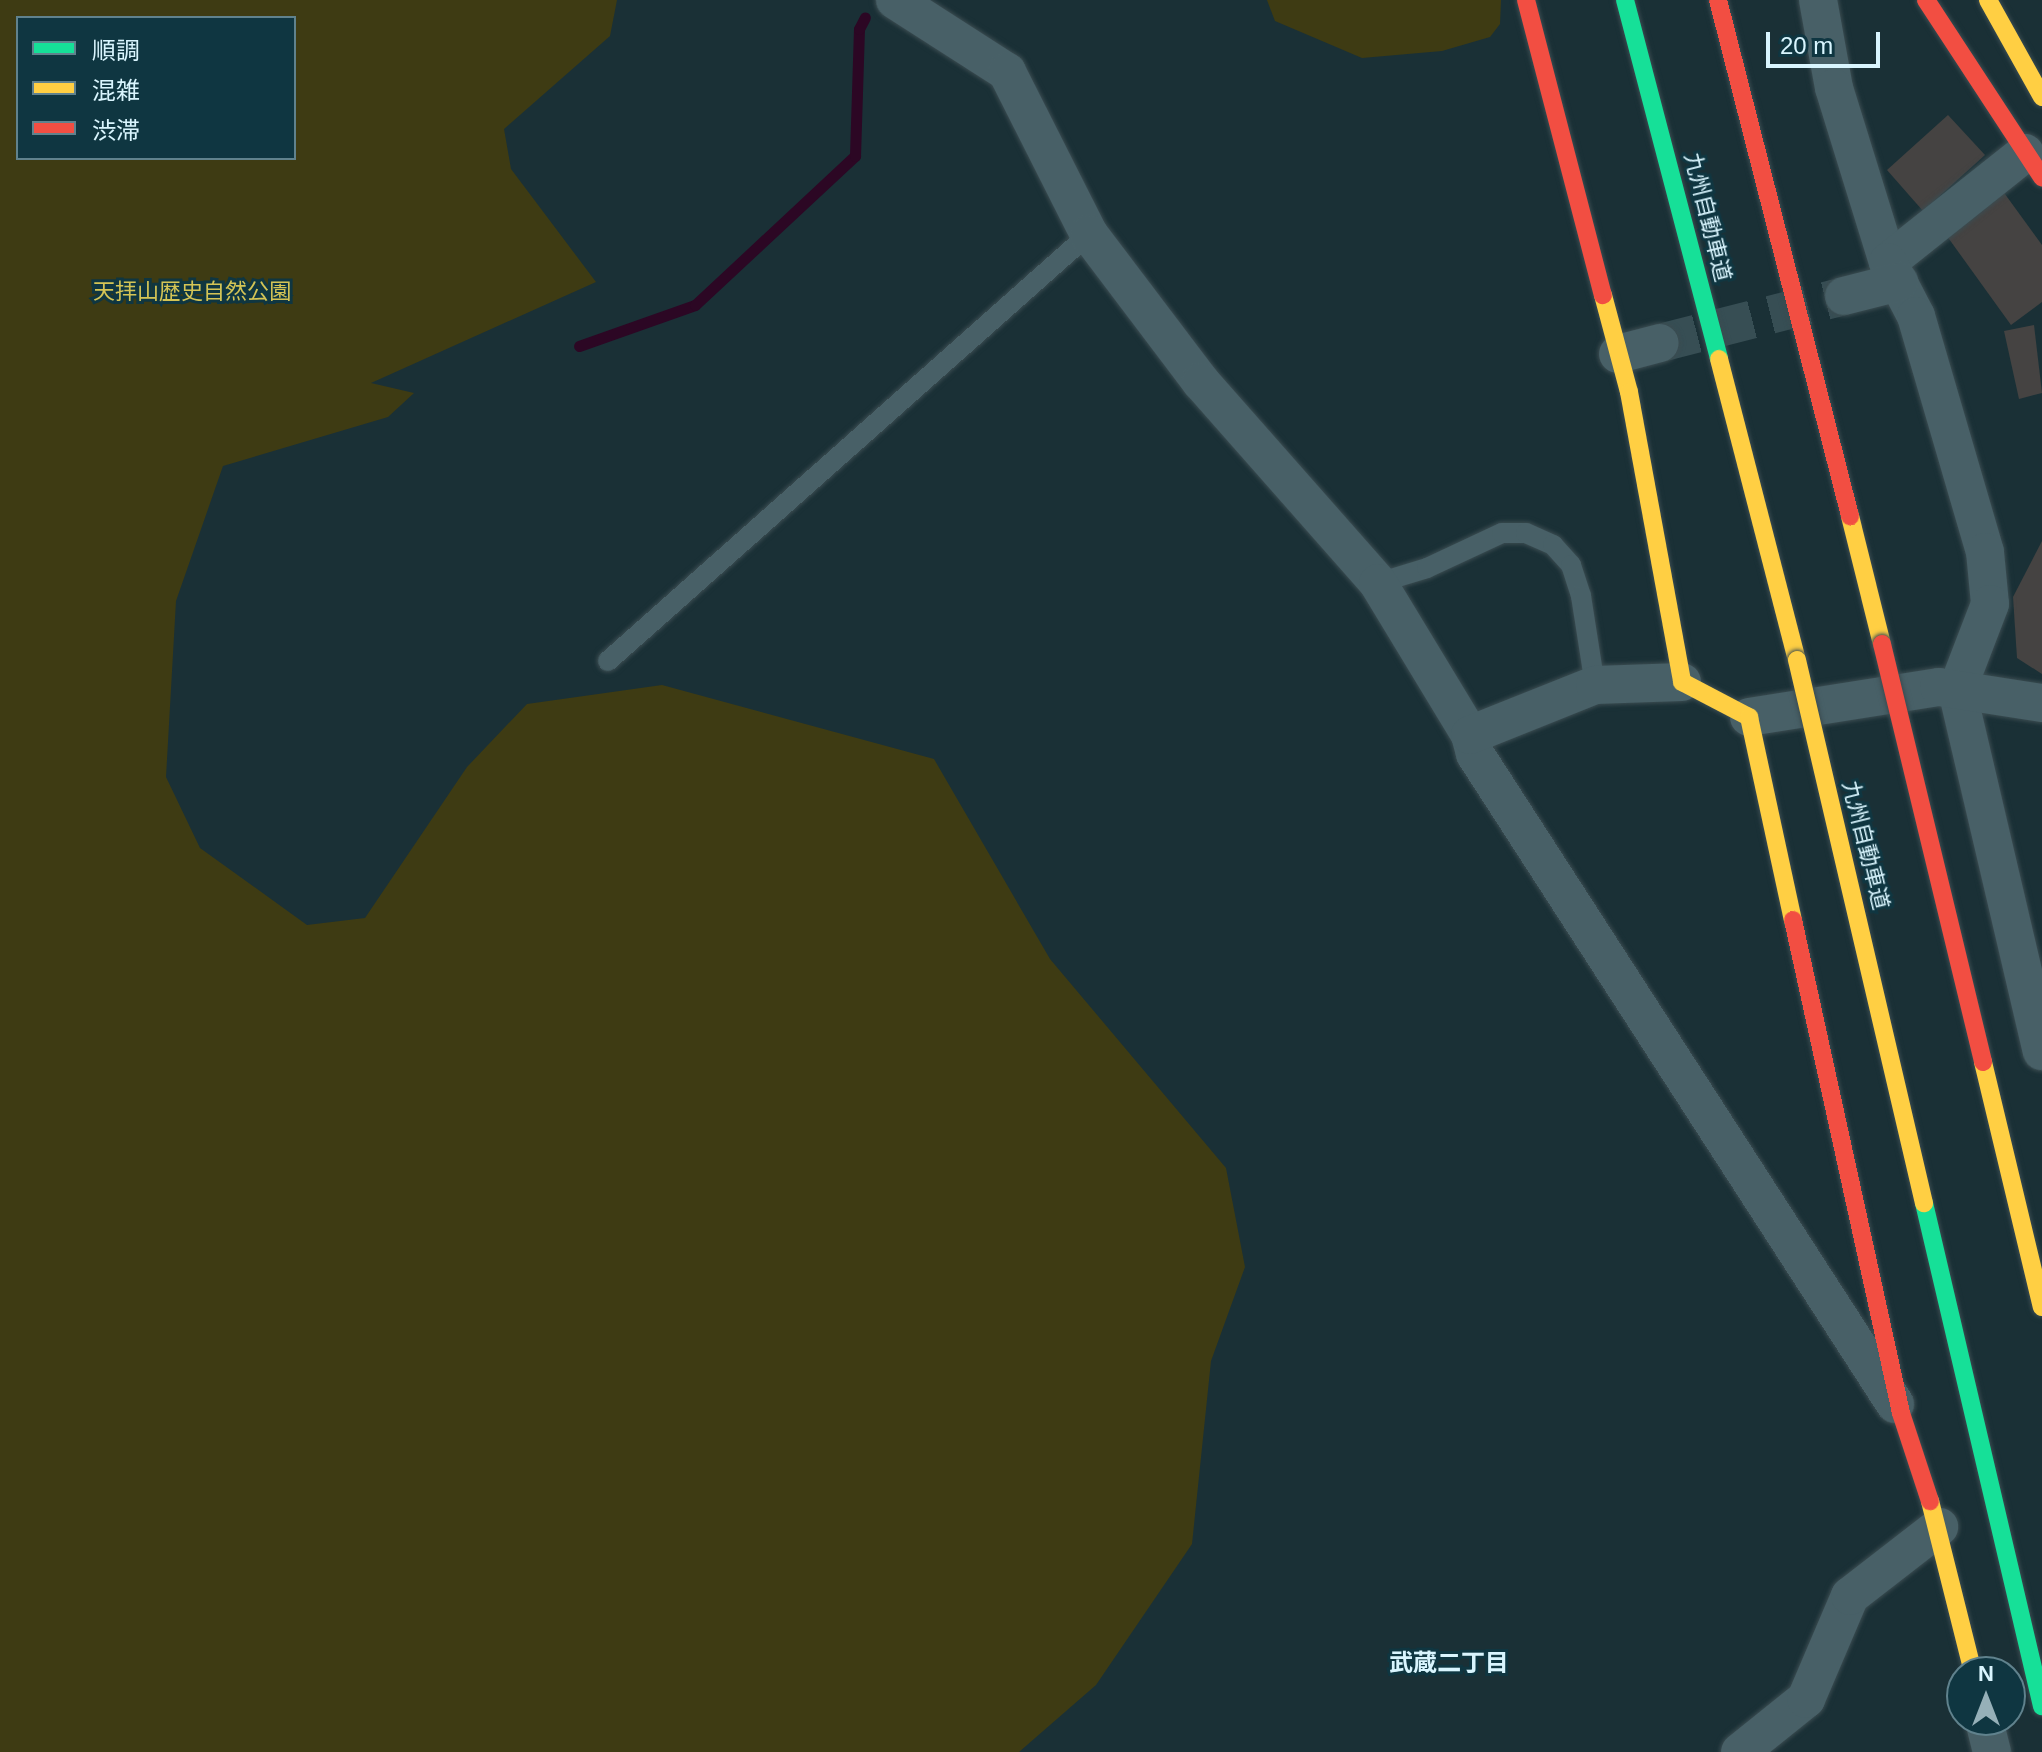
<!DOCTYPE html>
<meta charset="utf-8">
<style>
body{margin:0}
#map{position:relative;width:2042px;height:1752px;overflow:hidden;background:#1a3036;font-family:Helvetica,"Noto Sans JP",sans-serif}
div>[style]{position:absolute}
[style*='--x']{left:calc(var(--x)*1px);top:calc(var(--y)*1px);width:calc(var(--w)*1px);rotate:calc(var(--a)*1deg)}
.green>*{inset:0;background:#3e3b13}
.stream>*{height:11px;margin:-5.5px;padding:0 5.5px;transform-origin:5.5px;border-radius:5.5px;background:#2c0724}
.building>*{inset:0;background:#454342}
.street-tunnel>*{height:38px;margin-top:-19px;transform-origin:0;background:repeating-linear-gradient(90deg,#374e54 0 38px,transparent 0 57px)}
.roads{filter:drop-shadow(0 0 2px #3b4c51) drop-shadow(0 0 2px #3b4c51)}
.lane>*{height:20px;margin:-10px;padding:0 10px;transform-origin:10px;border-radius:10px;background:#486067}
.street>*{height:38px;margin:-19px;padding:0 19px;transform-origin:19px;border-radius:19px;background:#486067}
.fast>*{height:18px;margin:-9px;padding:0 9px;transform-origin:9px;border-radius:9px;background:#16e098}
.slow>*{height:18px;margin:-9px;padding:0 9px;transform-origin:9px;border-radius:9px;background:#ffcf43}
.jam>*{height:18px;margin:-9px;padding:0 9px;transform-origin:9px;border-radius:9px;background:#f24e42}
.bridges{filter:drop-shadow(0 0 2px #3b4c51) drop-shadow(0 0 2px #3b4c51)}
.fast-bridge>*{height:18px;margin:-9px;padding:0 9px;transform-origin:9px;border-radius:9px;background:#16e098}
.slow-bridge>*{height:18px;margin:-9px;padding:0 9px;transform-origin:9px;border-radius:9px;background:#ffcf43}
.jam-bridge>*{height:18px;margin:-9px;padding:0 9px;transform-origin:9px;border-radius:9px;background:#f24e42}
span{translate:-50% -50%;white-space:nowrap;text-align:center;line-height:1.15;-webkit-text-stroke:6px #0f3641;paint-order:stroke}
.street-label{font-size:22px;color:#d9f5fe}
.park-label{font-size:22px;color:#d4c455}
.neighbourhood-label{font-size:24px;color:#d9f5fe;font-weight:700}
.legend{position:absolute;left:16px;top:16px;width:280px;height:144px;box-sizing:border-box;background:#0f3641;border:2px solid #60828d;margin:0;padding:10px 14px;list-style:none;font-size:24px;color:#d9f5fe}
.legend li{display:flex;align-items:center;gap:16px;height:40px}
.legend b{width:40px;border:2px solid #60828d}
.north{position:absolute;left:1946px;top:1656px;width:80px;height:80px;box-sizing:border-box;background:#0f3641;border:2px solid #60828d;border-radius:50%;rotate:0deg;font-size:22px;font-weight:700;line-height:32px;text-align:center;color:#d9f5fe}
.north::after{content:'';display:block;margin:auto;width:28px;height:36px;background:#96b0b8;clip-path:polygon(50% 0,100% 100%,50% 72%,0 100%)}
.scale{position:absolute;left:1766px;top:32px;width:114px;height:36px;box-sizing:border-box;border:4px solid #d9f5fe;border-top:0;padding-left:10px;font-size:24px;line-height:28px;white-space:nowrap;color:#d9f5fe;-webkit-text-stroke:6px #0f3641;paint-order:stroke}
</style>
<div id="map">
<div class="green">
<div style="clip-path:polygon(evenodd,0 0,617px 0,610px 36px,504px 129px,511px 169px,596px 282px,371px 383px,414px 393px,388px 417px,223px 466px,176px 601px,166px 777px,200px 848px,307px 925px,365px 918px,467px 767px,527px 704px,662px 685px,934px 759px,1050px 959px,1226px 1168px,1245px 1267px,1211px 1361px,1192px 1544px,1096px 1685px,1019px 1752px,0 1752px,0 0,294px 18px,294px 158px,18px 158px,18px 18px,294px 18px)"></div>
<div style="clip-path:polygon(1267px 0,1501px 0,1500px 24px,1490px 37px,1442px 51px,1362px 58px,1275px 21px)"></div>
</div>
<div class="stream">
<div style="--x:579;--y:346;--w:123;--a:-19.5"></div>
<div style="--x:695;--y:305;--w:219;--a:-43"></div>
<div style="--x:855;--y:156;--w:127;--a:-88.2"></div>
<div style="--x:859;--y:29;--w:13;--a:-63"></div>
</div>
<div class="building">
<div style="clip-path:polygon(1948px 115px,1985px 155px,1923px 211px,1887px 170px)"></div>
<div style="clip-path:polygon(2002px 190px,2042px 245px,2042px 302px,2011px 325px,1944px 232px)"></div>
<div style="clip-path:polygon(2034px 325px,2042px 393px,2019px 399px,2004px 331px)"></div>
<div style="clip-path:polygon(2042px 541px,2042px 674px,2017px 658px,2013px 597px)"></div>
</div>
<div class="street-tunnel">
<div style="--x:1660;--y:343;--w:190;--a:-14.3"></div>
</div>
<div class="roads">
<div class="lane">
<div style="--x:1378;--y:583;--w:51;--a:-17"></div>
<div style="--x:1427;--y:568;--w:83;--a:-25"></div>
<div style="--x:1502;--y:533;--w:24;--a:0"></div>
<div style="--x:1526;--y:533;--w:30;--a:24"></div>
<div style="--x:1553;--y:545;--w:27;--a:48"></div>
<div style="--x:1571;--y:565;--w:33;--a:72"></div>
<div style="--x:1581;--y:596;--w:90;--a:81.1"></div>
<div style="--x:608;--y:661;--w:643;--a:-41.6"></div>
</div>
<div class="street">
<div style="--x:895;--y:0;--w:133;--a:32.7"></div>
<div style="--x:1007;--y:72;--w:182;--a:63.2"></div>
<div style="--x:1089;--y:234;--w:186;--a:52.9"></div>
<div style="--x:1201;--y:382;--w:268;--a:48.6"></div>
<div style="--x:1378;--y:583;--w:178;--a:58.8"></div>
<div style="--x:1470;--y:735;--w:20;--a:75"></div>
<div style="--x:1475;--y:754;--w:774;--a:57.13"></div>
<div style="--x:1818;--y:0;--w:89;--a:79.7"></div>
<div style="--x:1834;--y:88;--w:182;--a:72.8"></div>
<div style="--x:2025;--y:153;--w:175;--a:141.5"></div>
<div style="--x:1888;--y:262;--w:61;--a:62.6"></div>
<div style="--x:1916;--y:316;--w:246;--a:73.7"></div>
<div style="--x:1985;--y:552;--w:52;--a:84.5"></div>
<div style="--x:1990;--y:604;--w:92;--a:111"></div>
<div style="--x:1957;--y:690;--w:371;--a:76.8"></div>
<div style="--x:1844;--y:296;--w:57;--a:-14.3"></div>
<div style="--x:1618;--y:354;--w:43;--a:-14.7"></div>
<div style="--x:1749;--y:717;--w:192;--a:-9"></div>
<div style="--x:1939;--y:687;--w:104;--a:8.8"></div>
<div style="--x:1470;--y:735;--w:135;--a:-21.8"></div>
<div style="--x:1595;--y:685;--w:87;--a:-2"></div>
<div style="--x:1984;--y:1720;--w:33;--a:76"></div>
<div style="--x:1740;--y:1752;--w:85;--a:-38.8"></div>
<div style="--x:1806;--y:1699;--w:112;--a:-66.9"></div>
<div style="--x:1850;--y:1596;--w:113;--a:-37.8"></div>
</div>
<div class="fast">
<div style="--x:1625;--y:0;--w:371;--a:75.3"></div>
</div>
<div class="slow">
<div style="--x:1988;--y:0;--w:111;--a:60.9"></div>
<div style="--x:1603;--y:295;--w:100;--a:75"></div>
<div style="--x:1629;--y:392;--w:295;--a:79.6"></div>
<div style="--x:1682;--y:682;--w:76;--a:27.6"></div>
<div style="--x:1749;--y:717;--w:208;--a:77.8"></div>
<div style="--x:1719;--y:359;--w:311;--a:75.5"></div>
<div style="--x:1850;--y:516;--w:132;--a:76"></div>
<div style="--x:1930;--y:1501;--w:176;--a:75.9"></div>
</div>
<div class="jam">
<div style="--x:1526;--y:0;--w:305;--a:75.4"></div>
<div style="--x:1718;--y:0;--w:533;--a:75.65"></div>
<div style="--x:1926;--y:0;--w:212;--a:56.8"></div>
<div style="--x:1793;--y:920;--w:505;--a:77.64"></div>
<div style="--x:1901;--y:1413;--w:93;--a:71.8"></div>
</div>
</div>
<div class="bridges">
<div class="fast-bridge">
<div style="--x:1924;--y:1203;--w:517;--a:76.8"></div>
</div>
<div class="slow-bridge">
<div style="--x:1797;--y:660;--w:558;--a:76.84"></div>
<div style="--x:1983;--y:1062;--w:252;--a:76.5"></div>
</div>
<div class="jam-bridge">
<div style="--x:1882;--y:644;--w:430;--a:76.4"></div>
</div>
</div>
<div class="street-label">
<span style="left:1708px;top:217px;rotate:76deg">九州自動車道</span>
<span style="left:1866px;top:845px;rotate:76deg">九州自動車道</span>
</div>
<div class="park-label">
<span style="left:192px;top:292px">天拝山歴史自然公園</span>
</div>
<div class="neighbourhood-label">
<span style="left:1449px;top:1663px">武蔵二丁目</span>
</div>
<ul class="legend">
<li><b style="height:10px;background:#16e098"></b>順調</li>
<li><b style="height:10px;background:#ffcf43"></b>混雑</li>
<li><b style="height:10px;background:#f24e42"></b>渋滞</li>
</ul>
<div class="north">N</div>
<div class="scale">20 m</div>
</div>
